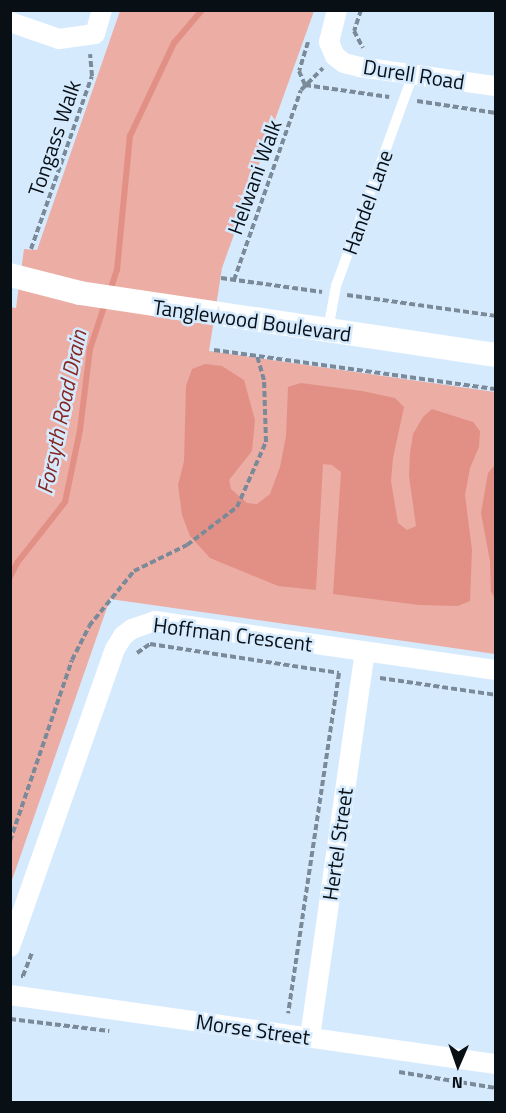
<!DOCTYPE html>
<style>
body{margin:0}
#map{position:relative;width:506px;height:1113px;overflow:hidden;background:#d6eafe;font-family:"Titillium Web",sans-serif}
div>[style]{position:absolute}
[style*='--x']{left:calc(var(--x)*1px);top:calc(var(--y)*1px);width:calc(var(--w)*1px);rotate:calc(var(--a)*1deg)}
.green>*{inset:0;background:#ecada4}
.water>*{inset:0;background:#e29085}
.stream>*{height:6px;margin:-3px;padding:0 3px;transform-origin:3px;border-radius:3px;background:#e29085}
.path>*{height:4px;margin-top:-2px;transform-origin:0;background:repeating-linear-gradient(90deg,#7b8a98 0 6px,transparent 0 9px)}
.service>*{height:10px;margin:-5px;padding:0 5px;transform-origin:5px;border-radius:5px;background:#fff}
.minor>*{height:20px;margin:-10px;padding:0 10px;transform-origin:10px;border-radius:10px;background:#fff}
.tertiary>*{height:24px;margin:-12px;padding:0 12px;transform-origin:12px;border-radius:12px;background:#fff}
span{translate:-50% -50%;white-space:nowrap;text-align:center;line-height:1.15;-webkit-text-stroke:5px #d6eafe;paint-order:stroke}
.street-label{font-size:21px;color:#080f15}
.water-label{font-size:22px;color:#862620;font-style:italic}
.frame{position:absolute;inset:0;border:12px solid #080f15;pointer-events:none}
.north{position:absolute;left:428px;top:1035px;width:60px;height:60px;-webkit-text-stroke:4px #d6eafe;paint-order:stroke;rotate:182deg;font-size:16px;font-weight:700;line-height:24px;text-align:center;color:#080f15}
.north::after{content:'';display:block;margin:auto;width:21px;height:27px;background:#080f15;clip-path:polygon(50% 0,100% 100%,50% 72%,0 100%)}
</style>
<div id="map">
<div class="green">
<div style="clip-path:polygon(120px 11px,314px 11px,222px 268px,209px 351px,495px 392px,495px 654px,110px 599px,11px 883px,10px 307px,16px 308px,24px 249px,37px 250px)"></div>
</div>
<div class="water">
<div style="clip-path:polygon(205px 364px,222px 366px,244px 380px,255px 420px,252px 451px,229px 480px,231px 489px,247px 503px,257px 504px,270px 494px,280px 467px,286px 436px,288px 387px,301px 383px,362px 391px,395px 398px,404px 407px,393px 458px,391px 481px,398px 523px,407px 530px,416px 526px,409px 476px,410px 453px,413px 434px,423px 417px,432px 409px,473px 422px,480px 431px,479px 447px,470px 468px,465px 495px,472px 550px,470px 601px,458px 606px,419px 605px,333px 594px,341px 472px,332px 465px,323px 464px,316px 590px,278px 586px,210px 558px,190px 536px,182px 515px,178px 485px,184px 461px,186px 386px,192px 369px)"></div>
<div style="clip-path:polygon(495px 465px,495px 598px,491px 592px,490px 561px,481px 513px,488px 473px)"></div>
</div>
<div class="stream">
<div style="--x:110;--y:291;--w:22;--a:-72"></div>
<div style="--x:117;--y:270;--w:135;--a:-84.5"></div>
<div style="--x:130;--y:136;--w:103;--a:-64.7"></div>
<div style="--x:174;--y:43;--w:43;--a:-49.7"></div>
<div style="--x:10;--y:577;--w:16;--a:-63"></div>
<div style="--x:17;--y:563;--w:78;--a:-51.8"></div>
<div style="--x:65;--y:502;--w:74;--a:-78.2"></div>
<div style="--x:80;--y:430;--w:82;--a:-83"></div>
<div style="--x:90;--y:349;--w:51;--a:-71.6"></div>
</div>
<div class="path">
<div style="--x:361;--y:10;--w:22;--a:108"></div>
<div style="--x:354;--y:31;--w:19;--a:62"></div>
<div style="--x:308;--y:42;--w:30;--a:107"></div>
<div style="--x:299;--y:71;--w:15;--a:67"></div>
<div style="--x:305;--y:85;--w:85;--a:8.1"></div>
<div style="--x:417;--y:101;--w:80;--a:8.6"></div>
<div style="--x:31;--y:249;--w:183;--a:-70.6"></div>
<div style="--x:92;--y:76;--w:22;--a:-95"></div>
<div style="--x:221;--y:278;--w:102;--a:7.9"></div>
<div style="--x:234;--y:280;--w:201;--a:-70.6"></div>
<div style="--x:301;--y:90;--w:31;--a:-45"></div>
<div style="--x:347;--y:295;--w:150;--a:8"></div>
<div style="--x:214;--y:350;--w:285;--a:7.9"></div>
<div style="--x:137;--y:653;--w:16;--a:-35"></div>
<div style="--x:150;--y:644;--w:191;--a:8.7"></div>
<div style="--x:339;--y:673;--w:344;--a:98.5"></div>
<div style="--x:380;--y:678;--w:117;--a:8.3"></div>
<div style="--x:10;--y:841;--w:191;--a:-71.1"></div>
<div style="--x:72;--y:660;--w:38;--a:-63"></div>
<div style="--x:89;--y:626;--w:71;--a:-50.7"></div>
<div style="--x:134;--y:571;--w:59;--a:-26.1"></div>
<div style="--x:187;--y:545;--w:63;--a:-37.2"></div>
<div style="--x:237;--y:507;--w:71;--a:-66"></div>
<div style="--x:266;--y:442;--w:62;--a:-91.8"></div>
<div style="--x:264;--y:380;--w:25;--a:-106"></div>
<div style="--x:21;--y:976;--w:2;--a:0"></div>
<div style="--x:23;--y:976;--w:26;--a:-69"></div>
<div style="--x:10;--y:1019;--w:100;--a:6.9"></div>
<div style="--x:399;--y:1072;--w:98;--a:9.4"></div>
</div>
<div class="service">
<div style="--x:328;--y:330;--w:45;--a:-79.7"></div>
<div style="--x:336;--y:286;--w:225;--a:-70"></div>
</div>
<div class="minor">
<div style="--x:337;--y:10;--w:33;--a:104"></div>
<div style="--x:329;--y:42;--w:15;--a:67"></div>
<div style="--x:335;--y:56;--w:11;--a:38"></div>
<div style="--x:344;--y:63;--w:16;--a:14"></div>
<div style="--x:360;--y:67;--w:137;--a:8"></div>
<div style="--x:10;--y:22;--w:52;--a:19.1"></div>
<div style="--x:59;--y:39;--w:36;--a:-8"></div>
<div style="--x:95;--y:34;--w:25;--a:-74"></div>
<div style="--x:10;--y:947;--w:316;--a:-70.6"></div>
<div style="--x:115;--y:649;--w:15;--a:-58"></div>
<div style="--x:123;--y:636;--w:11;--a:-38"></div>
<div style="--x:132;--y:629;--w:24;--a:-19"></div>
<div style="--x:155;--y:621;--w:345;--a:8.2"></div>
<div style="--x:10;--y:995;--w:491;--a:8.1"></div>
<div style="--x:310;--y:1037;--w:389;--a:-81.9"></div>
</div>
<div class="tertiary">
<div style="--x:10;--y:275;--w:72;--a:14.4"></div>
<div style="--x:80;--y:293;--w:421;--a:8.5"></div>
</div>
<div class="street-label">
<span style="left:414px;top:74px;rotate:9deg">Durell Road</span>
<span style="left:54px;top:138px;rotate:-71deg">Tongass Walk</span>
<span style="left:254px;top:177px;rotate:-70deg">Helwani Walk</span>
<span style="left:367px;top:202px;rotate:-70deg">Handel Lane</span>
<span style="left:252px;top:320px;rotate:8deg">Tanglewood Boulevard</span>
<span style="left:233px;top:634px;rotate:7deg">Hoffman Crescent</span>
<span style="left:337px;top:844px;rotate:-82deg">Hertel Street</span>
<span style="left:253px;top:1029px;rotate:8deg">Morse Street</span>
</div>
<div class="water-label">
<span style="left:62px;top:412px;rotate:-78deg">Forsyth Road Drain</span>
</div>
<div class="frame"></div>
<div class="north">N</div>
</div>
